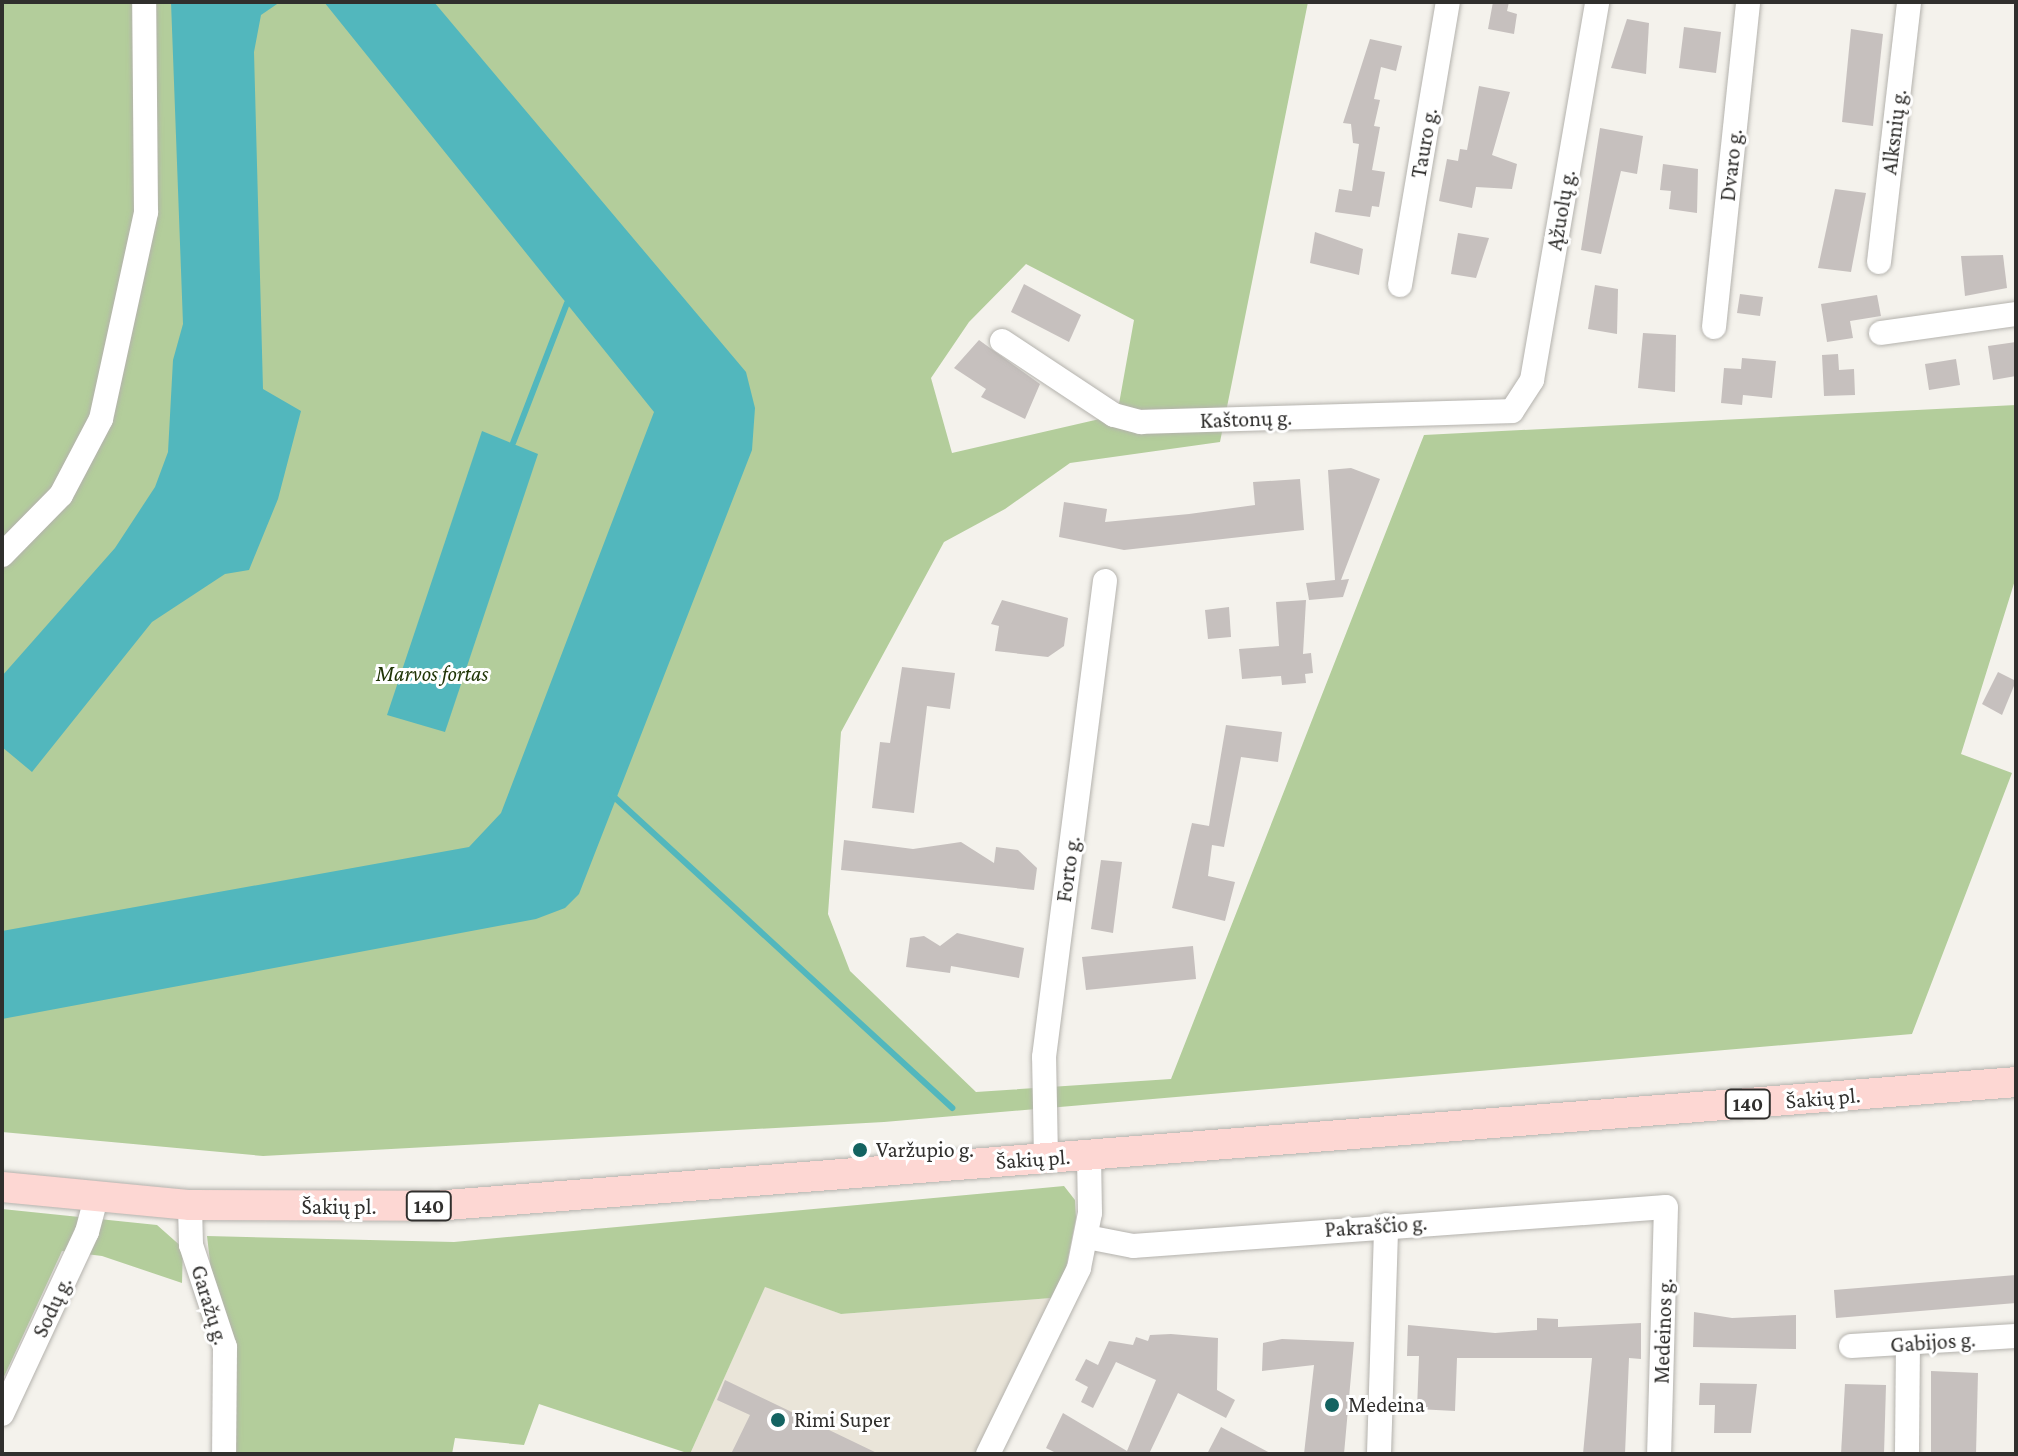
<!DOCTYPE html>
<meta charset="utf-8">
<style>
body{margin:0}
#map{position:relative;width:2018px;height:1456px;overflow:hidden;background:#f4f2ec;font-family:"Crimson Pro",serif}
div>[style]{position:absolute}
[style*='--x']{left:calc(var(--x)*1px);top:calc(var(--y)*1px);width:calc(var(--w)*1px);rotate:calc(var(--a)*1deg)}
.built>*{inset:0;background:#eae5d9}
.green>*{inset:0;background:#b3cd9b}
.water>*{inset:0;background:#52b7bd}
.stream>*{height:6px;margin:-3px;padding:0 3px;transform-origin:3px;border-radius:3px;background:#52b7bd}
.building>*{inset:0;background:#c6c0be}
.roads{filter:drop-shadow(0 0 2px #b4b2ad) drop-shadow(0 0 2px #b4b2ad)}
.minor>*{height:24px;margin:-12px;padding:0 12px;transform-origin:12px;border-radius:12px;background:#fff}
.major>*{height:30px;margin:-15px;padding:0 15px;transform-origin:15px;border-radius:15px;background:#fdd7d3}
.dots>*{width:22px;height:22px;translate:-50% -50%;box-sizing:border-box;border:4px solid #fff;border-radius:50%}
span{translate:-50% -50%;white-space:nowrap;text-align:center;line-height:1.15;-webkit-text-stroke:6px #fff;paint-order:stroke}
.shield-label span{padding:2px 6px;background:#fff;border:2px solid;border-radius:6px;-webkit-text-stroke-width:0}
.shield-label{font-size:20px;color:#302f2d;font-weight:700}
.street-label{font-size:22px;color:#302f2d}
.park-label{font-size:22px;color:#203506;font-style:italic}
.poi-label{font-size:22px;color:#302f2d}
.left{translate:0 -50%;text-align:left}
.frame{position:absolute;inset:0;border:4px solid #302f2d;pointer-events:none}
</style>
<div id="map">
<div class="built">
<div style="clip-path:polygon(765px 1286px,841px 1314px,1051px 1298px,978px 1454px,690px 1454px)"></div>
</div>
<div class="green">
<div style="clip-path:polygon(evenodd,2px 2px,1308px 2px,1220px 442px,1070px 463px,1005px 509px,944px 542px,841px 732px,828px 914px,850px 971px,976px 1092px,1171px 1079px,1424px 435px,2016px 405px,2016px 577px,1961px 754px,2012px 773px,1912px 1034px,884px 1122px,263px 1156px,2px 1132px,2px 2px,1026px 264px,1134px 320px,1117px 415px,952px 453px,931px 378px,969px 322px,1026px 264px)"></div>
<div style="clip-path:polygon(1064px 1186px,1075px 1200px,1076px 1218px,1065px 1273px,1051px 1298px,841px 1314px,765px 1287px,690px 1454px,539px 1404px,524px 1445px,455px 1438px,452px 1454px,232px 1454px,207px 1236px,454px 1242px)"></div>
<div style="clip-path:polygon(2px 1209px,157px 1225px,183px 1248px,182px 1283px,102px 1256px,62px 1251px,2px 1381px)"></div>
</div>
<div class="water">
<div style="clip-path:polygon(171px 2px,280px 2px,261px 15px,254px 52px,263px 389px,301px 411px,278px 499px,249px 570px,225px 574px,152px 622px,32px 772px,2px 747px,2px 676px,115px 548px,155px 487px,168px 452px,173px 360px,183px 324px)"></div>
<div style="clip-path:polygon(324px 2px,434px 2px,746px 372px,755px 408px,752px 450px,579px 894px,565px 908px,536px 919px,2px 1019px,2px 931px,469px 847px,501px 813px,654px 412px)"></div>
<div style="clip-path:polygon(482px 431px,538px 454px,445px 732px,387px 715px)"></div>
</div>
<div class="stream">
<div style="--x:513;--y:443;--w:150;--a:-68.9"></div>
<div style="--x:613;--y:796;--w:461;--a:42.6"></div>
</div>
<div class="building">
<div style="clip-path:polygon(1493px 2px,1509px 2px,1507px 11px,1517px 14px,1514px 34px,1488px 29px)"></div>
<div style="clip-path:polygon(1627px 19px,1649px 23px,1646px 74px,1611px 68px)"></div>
<div style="clip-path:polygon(1684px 27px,1721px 32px,1716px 73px,1679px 68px)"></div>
<div style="clip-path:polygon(1851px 29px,1883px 34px,1873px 126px,1842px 122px)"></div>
<div style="clip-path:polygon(1370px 39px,1402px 46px,1396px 71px,1381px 67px,1374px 99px,1380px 100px,1374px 126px,1380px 127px,1372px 170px,1385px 172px,1379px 207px,1372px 206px,1370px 217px,1335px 212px,1339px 189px,1352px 191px,1359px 144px,1353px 143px,1351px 124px,1343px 123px)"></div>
<div style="clip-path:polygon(1479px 86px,1510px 92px,1492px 155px,1517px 164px,1512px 189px,1476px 187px,1472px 208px,1439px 201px,1447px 159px,1458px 161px,1460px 149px,1467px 150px)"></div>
<div style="clip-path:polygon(1600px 128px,1643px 136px,1637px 174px,1621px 171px,1601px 254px,1581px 250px)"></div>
<div style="clip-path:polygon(1663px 164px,1698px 169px,1697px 213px,1669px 209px,1671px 191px,1660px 190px)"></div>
<div style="clip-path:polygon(1835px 189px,1866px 193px,1851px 272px,1818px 268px)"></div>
<div style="clip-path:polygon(1315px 232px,1363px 249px,1359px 275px,1310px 263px)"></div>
<div style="clip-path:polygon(1458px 233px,1489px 238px,1476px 278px,1451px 274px)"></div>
<div style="clip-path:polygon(2003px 255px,2007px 288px,1965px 296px,1961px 256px)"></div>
<div style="clip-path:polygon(1024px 284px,1081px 315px,1069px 342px,1011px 312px)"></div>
<div style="clip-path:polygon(1595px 285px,1618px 289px,1617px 334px,1588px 329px)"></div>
<div style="clip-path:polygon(1740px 294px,1763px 297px,1760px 316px,1737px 313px)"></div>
<div style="clip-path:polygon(1877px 295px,1881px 316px,1850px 321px,1853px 338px,1827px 342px,1821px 304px)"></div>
<div style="clip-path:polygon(1643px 333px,1676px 335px,1675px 392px,1638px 388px)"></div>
<div style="clip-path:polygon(979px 340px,1040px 384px,1025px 419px,981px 397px,986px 389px,954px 368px)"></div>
<div style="clip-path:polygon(2016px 342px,2016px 376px,1993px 380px,1988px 346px)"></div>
<div style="clip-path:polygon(1838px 354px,1839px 370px,1854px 369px,1855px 395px,1824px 396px,1822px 355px)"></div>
<div style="clip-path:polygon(1742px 358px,1776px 361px,1772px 398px,1743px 395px,1742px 405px,1721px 403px,1724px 368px,1741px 369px)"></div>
<div style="clip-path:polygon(1956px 359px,1960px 385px,1929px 390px,1925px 364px)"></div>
<div style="clip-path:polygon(1351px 468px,1380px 479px,1341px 580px,1349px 579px,1343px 597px,1309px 600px,1306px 583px,1335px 580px,1328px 470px)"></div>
<div style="clip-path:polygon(1300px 479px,1304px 530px,1124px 550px,1059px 537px,1064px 502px,1107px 509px,1105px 522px,1189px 514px,1255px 505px,1253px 482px)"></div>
<div style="clip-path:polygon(1002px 600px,1068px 618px,1064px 646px,1048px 657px,995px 651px,999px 626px,991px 624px)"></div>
<div style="clip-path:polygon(1306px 600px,1303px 654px,1311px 653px,1313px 673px,1305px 674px,1306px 683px,1282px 685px,1281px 676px,1242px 679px,1239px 649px,1279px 646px,1276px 602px)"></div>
<div style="clip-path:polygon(1229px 607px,1231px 637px,1208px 639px,1205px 610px)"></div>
<div style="clip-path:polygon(902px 667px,955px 673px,950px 709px,927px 706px,914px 813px,872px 808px,880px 742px,890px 743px)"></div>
<div style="clip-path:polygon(1998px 672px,2016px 681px,2002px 715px,1982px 704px)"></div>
<div style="clip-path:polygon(1226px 725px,1282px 732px,1278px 762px,1241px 757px,1224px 847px,1212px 845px,1208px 876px,1235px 882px,1225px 921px,1172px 908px,1192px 823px,1209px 826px)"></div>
<div style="clip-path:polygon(844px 840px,913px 849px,961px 842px,994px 863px,996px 847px,1018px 850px,1037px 868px,1034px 890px,841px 870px)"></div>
<div style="clip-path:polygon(1101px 860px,1122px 862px,1113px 933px,1091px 929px)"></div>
<div style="clip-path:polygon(957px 933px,1024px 948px,1019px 978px,951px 966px,950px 973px,906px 967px,910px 938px,924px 936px,940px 946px)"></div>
<div style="clip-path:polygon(1193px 946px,1196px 979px,1086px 990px,1082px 957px)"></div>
<div style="clip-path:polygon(2016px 1275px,2016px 1303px,1836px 1318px,1834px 1290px)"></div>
<div style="clip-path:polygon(1694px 1312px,1732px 1318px,1796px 1315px,1796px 1349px,1693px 1347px)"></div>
<div style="clip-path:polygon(1537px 1318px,1558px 1319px,1558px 1327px,1641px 1323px,1641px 1359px,1629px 1358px,1625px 1454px,1583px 1454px,1592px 1358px,1457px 1358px,1455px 1411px,1417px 1409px,1419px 1356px,1407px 1356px,1408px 1325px,1495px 1333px,1537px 1330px)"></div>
<div style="clip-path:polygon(1171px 1334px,1218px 1338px,1217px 1390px,1235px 1400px,1226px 1418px,1178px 1393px,1149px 1454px,1058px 1454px,1046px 1448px,1063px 1413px,1127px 1451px,1156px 1380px,1116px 1362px,1093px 1408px,1081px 1402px,1088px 1387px,1075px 1380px,1086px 1359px,1098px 1365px,1109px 1341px,1133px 1345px,1136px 1337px,1148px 1341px,1150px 1335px)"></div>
<div style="clip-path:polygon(1282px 1339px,1354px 1342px,1344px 1454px,1304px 1454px,1314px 1365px,1262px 1371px,1263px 1343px)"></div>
<div style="clip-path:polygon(1931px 1371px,1978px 1373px,1976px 1454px,1931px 1454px)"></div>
<div style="clip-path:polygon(725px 1380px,879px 1454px,731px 1454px,750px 1415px,717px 1400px)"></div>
<div style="clip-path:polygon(1700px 1383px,1757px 1384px,1751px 1433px,1714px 1433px,1715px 1405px,1699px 1405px)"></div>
<div style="clip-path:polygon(1845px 1384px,1886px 1385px,1884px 1454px,1841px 1454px)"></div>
<div style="clip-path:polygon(1221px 1427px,1272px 1454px,1207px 1454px)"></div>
</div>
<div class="roads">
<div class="minor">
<div style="--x:1879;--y:262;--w:262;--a:-83.4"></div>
<div style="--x:1400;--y:285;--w:287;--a:-80.4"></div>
<div style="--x:1714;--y:327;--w:327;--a:-84"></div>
<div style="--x:1881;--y:333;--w:136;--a:-8"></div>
<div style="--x:1002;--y:341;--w:134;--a:33.5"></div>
<div style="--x:1114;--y:415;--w:28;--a:15"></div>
<div style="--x:1141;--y:422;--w:371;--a:-1.7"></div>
<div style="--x:1512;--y:411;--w:37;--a:-57"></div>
<div style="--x:1532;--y:380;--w:384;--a:-80.2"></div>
<div style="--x:2;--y:555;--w:84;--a:-45.5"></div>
<div style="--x:61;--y:495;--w:86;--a:-62.2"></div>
<div style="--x:101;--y:419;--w:212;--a:-77.7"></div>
<div style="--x:146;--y:212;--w:210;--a:-90.5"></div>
<div style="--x:1046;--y:1158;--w:101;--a:-91.1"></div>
<div style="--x:1044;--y:1057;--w:480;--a:-82.7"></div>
<div style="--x:190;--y:1205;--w:40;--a:88.6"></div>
<div style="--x:191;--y:1245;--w:108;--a:71.6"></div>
<div style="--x:225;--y:1347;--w:107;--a:90.5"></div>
<div style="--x:1087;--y:1237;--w:47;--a:11.1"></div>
<div style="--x:1133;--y:1246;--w:534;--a:-4.18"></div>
<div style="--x:1666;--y:1207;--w:247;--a:91.6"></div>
<div style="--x:1851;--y:1346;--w:165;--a:-3.5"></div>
<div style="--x:2;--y:1414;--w:201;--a:-65"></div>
<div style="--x:87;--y:1232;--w:35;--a:-75"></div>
<div style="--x:988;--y:1454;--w:207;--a:-63.9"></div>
<div style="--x:1079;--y:1268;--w:56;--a:-78.7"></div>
<div style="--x:1090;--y:1213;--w:58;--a:-91"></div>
<div style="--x:1379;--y:1454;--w:229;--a:-88.2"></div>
<div style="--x:1907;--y:1454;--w:110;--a:-89.5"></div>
</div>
<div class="major">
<div style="--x:2;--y:1187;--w:189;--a:5.5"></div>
<div style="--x:190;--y:1205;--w:244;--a:0.2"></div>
<div style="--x:434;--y:1206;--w:1587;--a:-4.48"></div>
</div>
</div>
<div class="dots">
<div style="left:860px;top:1150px;background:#146361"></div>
<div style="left:1332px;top:1405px;background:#146361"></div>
<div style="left:778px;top:1420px;background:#146361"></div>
</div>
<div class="shield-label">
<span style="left:1748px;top:1104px">140</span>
<span style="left:429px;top:1206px">140</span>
</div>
<div class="street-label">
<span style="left:1894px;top:132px;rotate:-83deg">Alksnių g.</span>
<span style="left:1424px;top:143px;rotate:-80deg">Tauro g.</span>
<span style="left:1731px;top:165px;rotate:-84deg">Dvaro g.</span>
<span style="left:1561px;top:210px;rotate:-80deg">Ąžuolų g.</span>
<span style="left:1246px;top:419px;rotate:-2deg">Kaštonų g.</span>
<span style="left:1068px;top:869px;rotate:-82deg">Forto g.</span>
<span style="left:1823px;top:1098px;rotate:-5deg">Šakių pl.</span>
<span style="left:1033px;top:1159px;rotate:-4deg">Šakių pl.</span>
<span style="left:339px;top:1207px">Šakių pl.</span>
<span style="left:1376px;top:1226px;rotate:-4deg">Pakraščio g.</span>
<span style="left:210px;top:1305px;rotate:73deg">Garažų g.</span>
<span style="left:52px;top:1307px;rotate:-65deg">Sodų g.</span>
<span style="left:1663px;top:1331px;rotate:-88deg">Medeinos g.</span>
<span style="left:1933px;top:1342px;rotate:-4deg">Gabijos g.</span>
</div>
<div class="park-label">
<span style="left:432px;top:674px">Marvos fortas</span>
</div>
<div class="poi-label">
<span class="left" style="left:876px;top:1150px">Varžupio g.</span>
<span class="left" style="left:1348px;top:1405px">Medeina</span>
<span class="left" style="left:794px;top:1420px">Rimi Super</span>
</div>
<div class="frame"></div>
</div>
